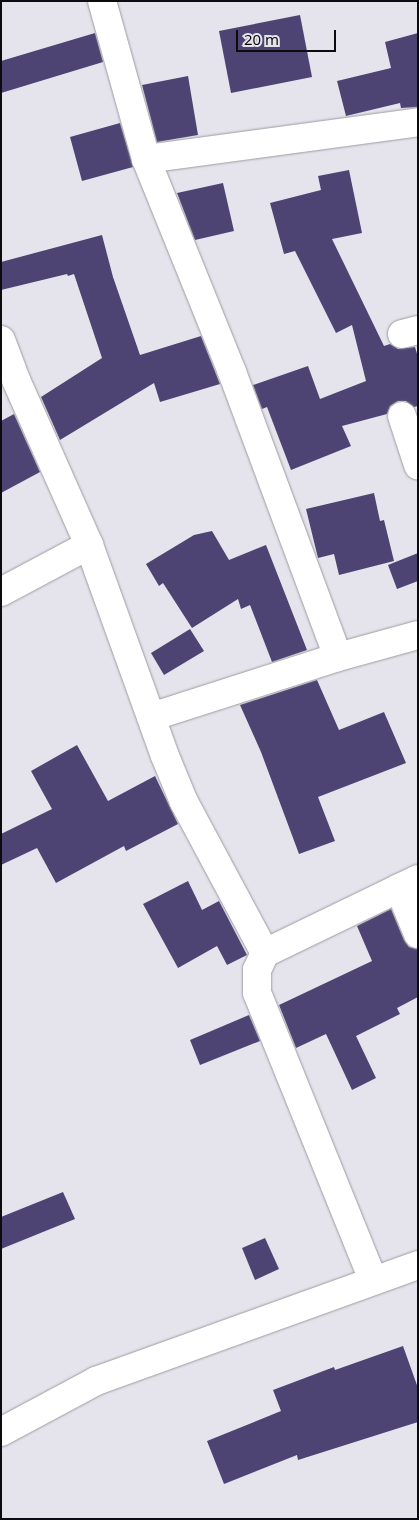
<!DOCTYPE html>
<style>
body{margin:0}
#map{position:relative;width:419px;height:1520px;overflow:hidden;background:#e5e4ec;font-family:"Noto Sans",sans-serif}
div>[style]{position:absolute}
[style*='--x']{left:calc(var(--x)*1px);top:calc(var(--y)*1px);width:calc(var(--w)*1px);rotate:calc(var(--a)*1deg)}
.building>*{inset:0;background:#4e4473}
.roads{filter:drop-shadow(0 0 1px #9c9ba2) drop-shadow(0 0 1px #9c9ba2)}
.street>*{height:28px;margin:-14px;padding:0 14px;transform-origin:14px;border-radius:14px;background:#fff}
span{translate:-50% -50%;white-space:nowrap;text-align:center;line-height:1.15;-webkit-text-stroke:5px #e5e4ec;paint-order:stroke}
.frame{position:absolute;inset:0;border:2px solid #0c0c0e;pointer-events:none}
.scale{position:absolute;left:236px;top:30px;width:100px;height:22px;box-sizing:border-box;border:2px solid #0c0c0e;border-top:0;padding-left:6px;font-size:15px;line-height:18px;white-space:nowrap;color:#0c0c0e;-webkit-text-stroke:4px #e5e4ec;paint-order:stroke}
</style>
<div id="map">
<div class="building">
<div style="clip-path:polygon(300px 15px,312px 77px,231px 93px,219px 31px)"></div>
<div style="clip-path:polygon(95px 33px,103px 62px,1px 93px,1px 61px)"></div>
<div style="clip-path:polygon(418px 33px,418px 107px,401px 108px,400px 103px,346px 116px,337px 81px,391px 68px,385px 42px)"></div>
<div style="clip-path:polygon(188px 76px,198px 135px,157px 142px,142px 85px)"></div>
<div style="clip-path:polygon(120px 123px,133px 167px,82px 181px,70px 137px)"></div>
<div style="clip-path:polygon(349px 170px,362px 233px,332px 239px,384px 346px,390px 344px,398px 349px,415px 347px,418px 357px,418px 406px,414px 407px,406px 401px,398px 401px,390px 406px,387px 414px,342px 426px,351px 446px,291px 470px,267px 407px,262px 409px,253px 385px,308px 366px,320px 399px,366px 381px,352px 325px,336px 333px,295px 251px,284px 254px,270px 203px,321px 190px,318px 176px)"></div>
<div style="clip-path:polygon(223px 183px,234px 231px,195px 240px,177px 193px)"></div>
<div style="clip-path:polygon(102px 235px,113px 277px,140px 355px,201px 336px,220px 384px,160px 402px,154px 383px,60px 440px,41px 397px,102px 358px,74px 274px,68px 276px,67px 274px,1px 290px,1px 262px)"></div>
<div style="clip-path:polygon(14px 414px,40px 472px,1px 493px,1px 421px)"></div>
<div style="clip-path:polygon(374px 493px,380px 521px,384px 520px,394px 561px,339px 575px,334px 554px,318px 558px,306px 509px)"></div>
<div style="clip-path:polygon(212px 531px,229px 560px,266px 545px,307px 650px,272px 662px,250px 605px,241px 609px,238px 599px,192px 628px,163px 583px,159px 586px,146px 564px,194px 535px)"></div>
<div style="clip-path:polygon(418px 553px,418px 581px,397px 589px,388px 565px)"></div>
<div style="clip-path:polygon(190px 629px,204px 651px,164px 675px,151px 653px)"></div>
<div style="clip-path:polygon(317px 680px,339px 730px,384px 712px,406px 763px,318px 797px,335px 841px,299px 854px,261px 752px,240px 705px)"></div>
<div style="clip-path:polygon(77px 745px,108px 801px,155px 776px,178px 824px,126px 851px,124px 846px,56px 883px,37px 848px,1px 865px,1px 834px,52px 809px,31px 771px)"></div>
<div style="clip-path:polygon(188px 881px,202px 910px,219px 901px,247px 955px,227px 965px,217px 946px,178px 968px,143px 904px)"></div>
<div style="clip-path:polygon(391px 909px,404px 940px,409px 947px,418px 949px,418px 997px,397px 1008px,400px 1014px,356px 1036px,376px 1078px,352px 1090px,326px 1034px,296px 1048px,279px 1005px,372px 961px,357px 926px)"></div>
<div style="clip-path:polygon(249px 1015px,260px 1041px,200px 1065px,190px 1040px)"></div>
<div style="clip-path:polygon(63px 1192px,75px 1219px,1px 1249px,1px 1217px)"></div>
<div style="clip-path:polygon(265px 1238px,279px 1269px,255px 1280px,242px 1248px)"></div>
<div style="clip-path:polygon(403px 1346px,418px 1388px,418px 1422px,298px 1460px,297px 1455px,224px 1484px,207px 1441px,281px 1411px,273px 1390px,334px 1367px,335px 1370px)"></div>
</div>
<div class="roads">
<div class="street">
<div style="--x:102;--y:1;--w:164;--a:74.4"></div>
<div style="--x:146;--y:159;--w:230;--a:68"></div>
<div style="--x:232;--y:372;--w:304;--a:69.6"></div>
<div style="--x:146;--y:159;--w:275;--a:-7.7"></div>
<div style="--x:402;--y:334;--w:16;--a:-14"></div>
<div style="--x:1;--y:340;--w:43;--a:69.4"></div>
<div style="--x:16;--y:380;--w:180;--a:66.1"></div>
<div style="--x:89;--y:545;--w:224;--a:70.2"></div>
<div style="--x:165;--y:756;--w:50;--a:67.6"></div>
<div style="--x:184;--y:802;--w:171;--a:61.8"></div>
<div style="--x:402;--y:416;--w:52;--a:71.9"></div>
<div style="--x:1;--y:592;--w:100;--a:-28.1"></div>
<div style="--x:151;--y:717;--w:196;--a:-17.8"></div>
<div style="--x:338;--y:657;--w:83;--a:-15.4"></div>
<div style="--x:399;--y:888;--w:50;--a:67.6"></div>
<div style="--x:373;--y:1280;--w:310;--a:-112"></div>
<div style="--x:257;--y:993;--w:23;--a:-90"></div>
<div style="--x:257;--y:970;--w:19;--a:-65"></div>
<div style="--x:265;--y:953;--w:170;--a:-25.8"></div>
<div style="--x:1;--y:1432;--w:108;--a:-28.2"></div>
<div style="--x:96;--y:1381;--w:342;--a:-19.8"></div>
</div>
</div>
<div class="frame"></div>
<div class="scale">20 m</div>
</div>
